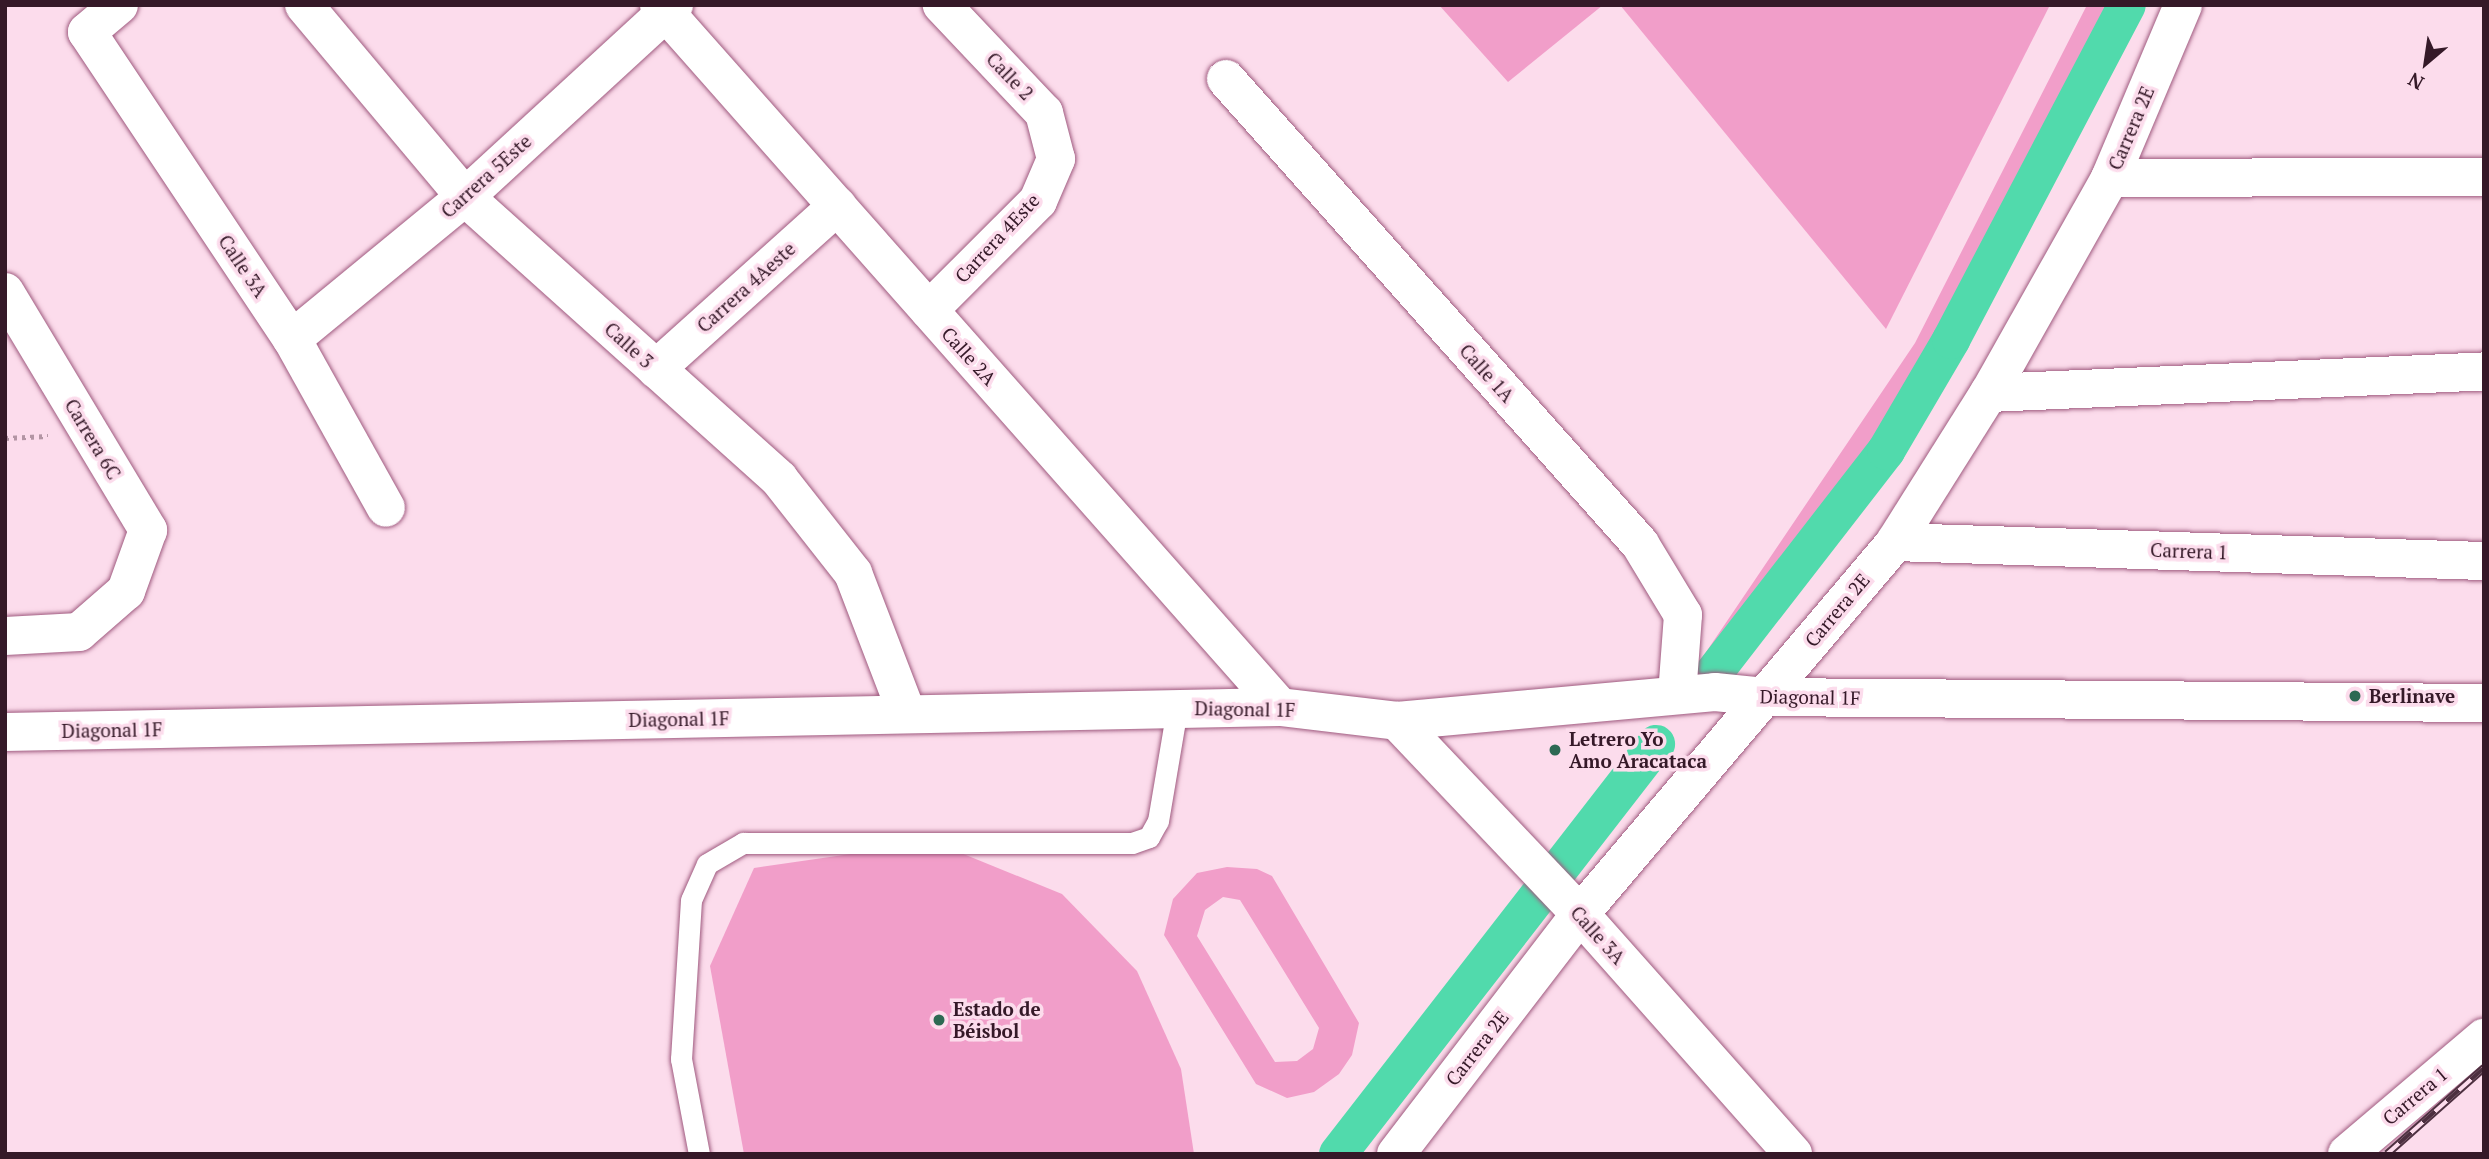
<!DOCTYPE html>
<meta charset="utf-8">
<style>
body{margin:0}
#map{position:relative;width:2489px;height:1159px;overflow:hidden;background:#fcdcec;font-family:"PT Serif",serif}
div>[style]{position:absolute}
[style*='--x']{left:calc(var(--x)*1px);top:calc(var(--y)*1px);width:calc(var(--w)*1px);rotate:calc(var(--a)*1deg)}
.green>*{inset:0;background:#f19ec9}
.canal>*{height:38px;margin:-19px;padding:0 19px;transform-origin:19px;border-radius:19px;background:#51daac}
.path>*{height:4.5px;margin-top:-2.25px;transform-origin:0;background:repeating-linear-gradient(90deg,#b395a4 0 3.5px,transparent 0 8.5px)}
.roads{filter:drop-shadow(0 0 2px #9f5a7f) drop-shadow(0 0 2px #9f5a7f)}
.lane>*{height:21px;margin:-10.5px;padding:0 10.5px;transform-origin:10.5px;border-radius:10.5px;background:#fff}
.street>*{height:38px;margin:-19px;padding:0 19px;transform-origin:19px;border-radius:19px;background:#fff}
.secondary>*{height:38px;margin:-19px;padding:0 19px;transform-origin:19px;border-radius:19px;background:#fff}
.rail>*{height:8px;margin-top:-4px;transform-origin:0;background:repeating-linear-gradient(90deg,#fcdcec 0 16px,#4d3040 0 32px);box-sizing:border-box;border-block:2px solid #4d3040}
.dots>*{width:19px;height:19px;translate:-50% -50%;box-sizing:border-box;border:4px solid #fcdcec;border-radius:50%}
span{translate:-50% -50%;white-space:nowrap;text-align:center;line-height:1.15;-webkit-text-stroke:7px #fcdcec;paint-order:stroke}
.street-label{font-size:19px;color:#351928}
.poi-label{font-size:19px;color:#351928;font-weight:700}
.left{translate:0 -50%;text-align:left}
.frame{position:absolute;inset:0;border:7px solid #351928;pointer-events:none}
.north{position:absolute;left:2391px;top:28px;width:70px;height:70px;-webkit-text-stroke:5px #fcdcec;paint-order:stroke;rotate:209deg;font-size:19px;font-weight:700;line-height:28px;text-align:center;color:#351928}
.north::after{content:'';display:block;margin:auto;width:24px;height:32px;background:#351928;clip-path:polygon(50% 0,100% 100%,50% 72%,0 100%)}
</style>
<div id="map">
<div class="green">
<div style="clip-path:polygon(1439px 5px,1603px 5px,1508px 82px)"></div>
<div style="clip-path:polygon(1620px 5px,2050px 5px,1886px 329px)"></div>
<div style="clip-path:polygon(2087px 5px,2136px 5px,1880px 483px,1734px 675px,1700px 661px,1915px 343px)"></div>
<div style="clip-path:polygon(934px 842px,1062px 894px,1137px 971px,1181px 1069px,1194px 1154px,744px 1154px,710px 966px,754px 868px)"></div>
<div style="clip-path:polygon(evenodd,1227px 867px,1257px 869px,1272px 876px,1359px 1023px,1352px 1055px,1339px 1074px,1314px 1092px,1287px 1098px,1256px 1084px,1164px 935px,1173px 899px,1197px 873px,1227px 867px,1223px 897px,1240px 900px,1319px 1028px,1313px 1049px,1297px 1061px,1275px 1062px,1197px 936px,1205px 910px,1223px 897px)"></div>
</div>
<div class="canal">
<div style="--x:1706;--y:683;--w:294;--a:-52.2"></div>
<div style="--x:1886;--y:451;--w:129;--a:-59.6"></div>
<div style="--x:1951;--y:340;--w:378;--a:-62.3"></div>
<div style="--x:1338;--y:1154;--w:519;--a:-52.2"></div>
</div>
<div class="path">
<div style="--x:5;--y:438;--w:43;--a:-2.7"></div>
</div>
<div class="roads">
<div class="lane">
<div style="--x:699;--y:1154;--w:97;--a:-100.7"></div>
<div style="--x:681;--y:1059;--w:159;--a:-86.4"></div>
<div style="--x:691;--y:900;--w:39;--a:-66"></div>
<div style="--x:707;--y:864;--w:42;--a:-30.3"></div>
<div style="--x:743;--y:843;--w:389;--a:0"></div>
<div style="--x:1132;--y:843;--w:18;--a:-19"></div>
<div style="--x:1149;--y:837;--w:18;--a:-61"></div>
<div style="--x:1158;--y:821;--w:114;--a:-80.4"></div>
</div>
<div class="street">
<div style="--x:119;--y:5;--w:42;--a:139.8"></div>
<div style="--x:87;--y:32;--w:369;--a:56.3"></div>
<div style="--x:292;--y:339;--w:193;--a:60.9"></div>
<div style="--x:304;--y:5;--w:251;--a:50"></div>
<div style="--x:465;--y:197;--w:422;--a:41.9"></div>
<div style="--x:779;--y:479;--w:120;--a:51.8"></div>
<div style="--x:853;--y:573;--w:151;--a:69"></div>
<div style="--x:659;--y:5;--w:937;--a:48.5"></div>
<div style="--x:1226;--y:79;--w:623;--a:48.32"></div>
<div style="--x:1640;--y:544;--w:83;--a:58.8"></div>
<div style="--x:1683;--y:615;--w:80;--a:94.3"></div>
<div style="--x:2110;--y:178;--w:374;--a:-0.2"></div>
<div style="--x:5;--y:292;--w:278;--a:59"></div>
<div style="--x:148;--y:530;--w:65;--a:109.8"></div>
<div style="--x:126;--y:591;--w:62;--a:138.9"></div>
<div style="--x:79;--y:632;--w:74;--a:176.9"></div>
<div style="--x:929;--y:310;--w:154;--a:-45"></div>
<div style="--x:1038;--y:201;--w:46;--a:-66.8"></div>
<div style="--x:1056;--y:159;--w:48;--a:-104.6"></div>
<div style="--x:1044;--y:113;--w:149;--a:-133.4"></div>
<div style="--x:292;--y:339;--w:224;--a:-39.4"></div>
<div style="--x:465;--y:197;--w:284;--a:-42.6"></div>
<div style="--x:656;--y:369;--w:244;--a:-42"></div>
<div style="--x:1989;--y:393;--w:495;--a:-2.5"></div>
<div style="--x:1895;--y:542;--w:589;--a:1.85"></div>
<div style="--x:1397;--y:721;--w:266;--a:46.5"></div>
<div style="--x:1580;--y:914;--w:321;--a:48.4"></div>
<div style="--x:1396;--y:1154;--w:302;--a:-52.5"></div>
<div style="--x:1580;--y:914;--w:487;--a:-49.7"></div>
<div style="--x:1895;--y:542;--w:176;--a:-57.8"></div>
<div style="--x:1989;--y:393;--w:247;--a:-60.6"></div>
<div style="--x:2110;--y:178;--w:188;--a:-67.1"></div>
<div style="--x:2347;--y:1154;--w:180;--a:-40.3"></div>
</div>
<div class="secondary">
<div style="--x:5;--y:732;--w:1275;--a:-1.12"></div>
<div style="--x:1280;--y:707;--w:118;--a:6.8"></div>
<div style="--x:1397;--y:721;--w:319;--a:-5.2"></div>
<div style="--x:1715;--y:692;--w:50;--a:5.7"></div>
<div style="--x:1765;--y:697;--w:719;--a:0.48"></div>
</div>
</div>
<div class="rail">
<div style="--x:2387;--y:1154;--w:130;--a:-41.6"></div>
</div>
<div class="dots">
<div style="left:2355px;top:696px;background:#2d6953"></div>
<div style="left:1555px;top:750px;background:#2d6953"></div>
<div style="left:939px;top:1020px;background:#2d6953"></div>
</div>
<div class="street-label">
<span style="left:1010px;top:76px;rotate:46deg">Calle 2</span>
<span style="left:2131px;top:128px;rotate:-67deg">Carrera 2E</span>
<span style="left:486px;top:176px;rotate:-42deg">Carrera 5Este</span>
<span style="left:997px;top:238px;rotate:-47deg">Carrera 4Este</span>
<span style="left:243px;top:266px;rotate:56deg">Calle 3A</span>
<span style="left:746px;top:287px;rotate:-42deg">Carrera 4Aeste</span>
<span style="left:629px;top:345px;rotate:42deg">Calle 3</span>
<span style="left:969px;top:356px;rotate:48deg">Calle 2A</span>
<span style="left:1487px;top:373px;rotate:48deg">Calle 1A</span>
<span style="left:93px;top:439px;rotate:59deg">Carrera 6C</span>
<span style="left:2189px;top:551px;rotate:2deg">Carrera 1</span>
<span style="left:1837px;top:610px;rotate:-50deg">Carrera 2E</span>
<span style="left:1810px;top:697px;rotate:1deg">Diagonal 1F</span>
<span style="left:1245px;top:709px;rotate:1deg">Diagonal 1F</span>
<span style="left:679px;top:719px;rotate:-1deg">Diagonal 1F</span>
<span style="left:112px;top:730px;rotate:-1deg">Diagonal 1F</span>
<span style="left:1598px;top:935px;rotate:48deg">Calle 3A</span>
<span style="left:1477px;top:1048px;rotate:-52deg">Carrera 2E</span>
<span style="left:2415px;top:1096px;rotate:-40deg">Carrera 1</span>
</div>
<div class="poi-label">
<span class="left" style="left:2369px;top:696px">Berlinave</span>
<span class="left" style="left:1569px;top:750px">Letrero Yo<br>Amo Aracataca</span>
<span class="left" style="left:953px;top:1020px">Estado de<br>Béisbol</span>
</div>
<div class="frame"></div>
<div class="north">N</div>
</div>
